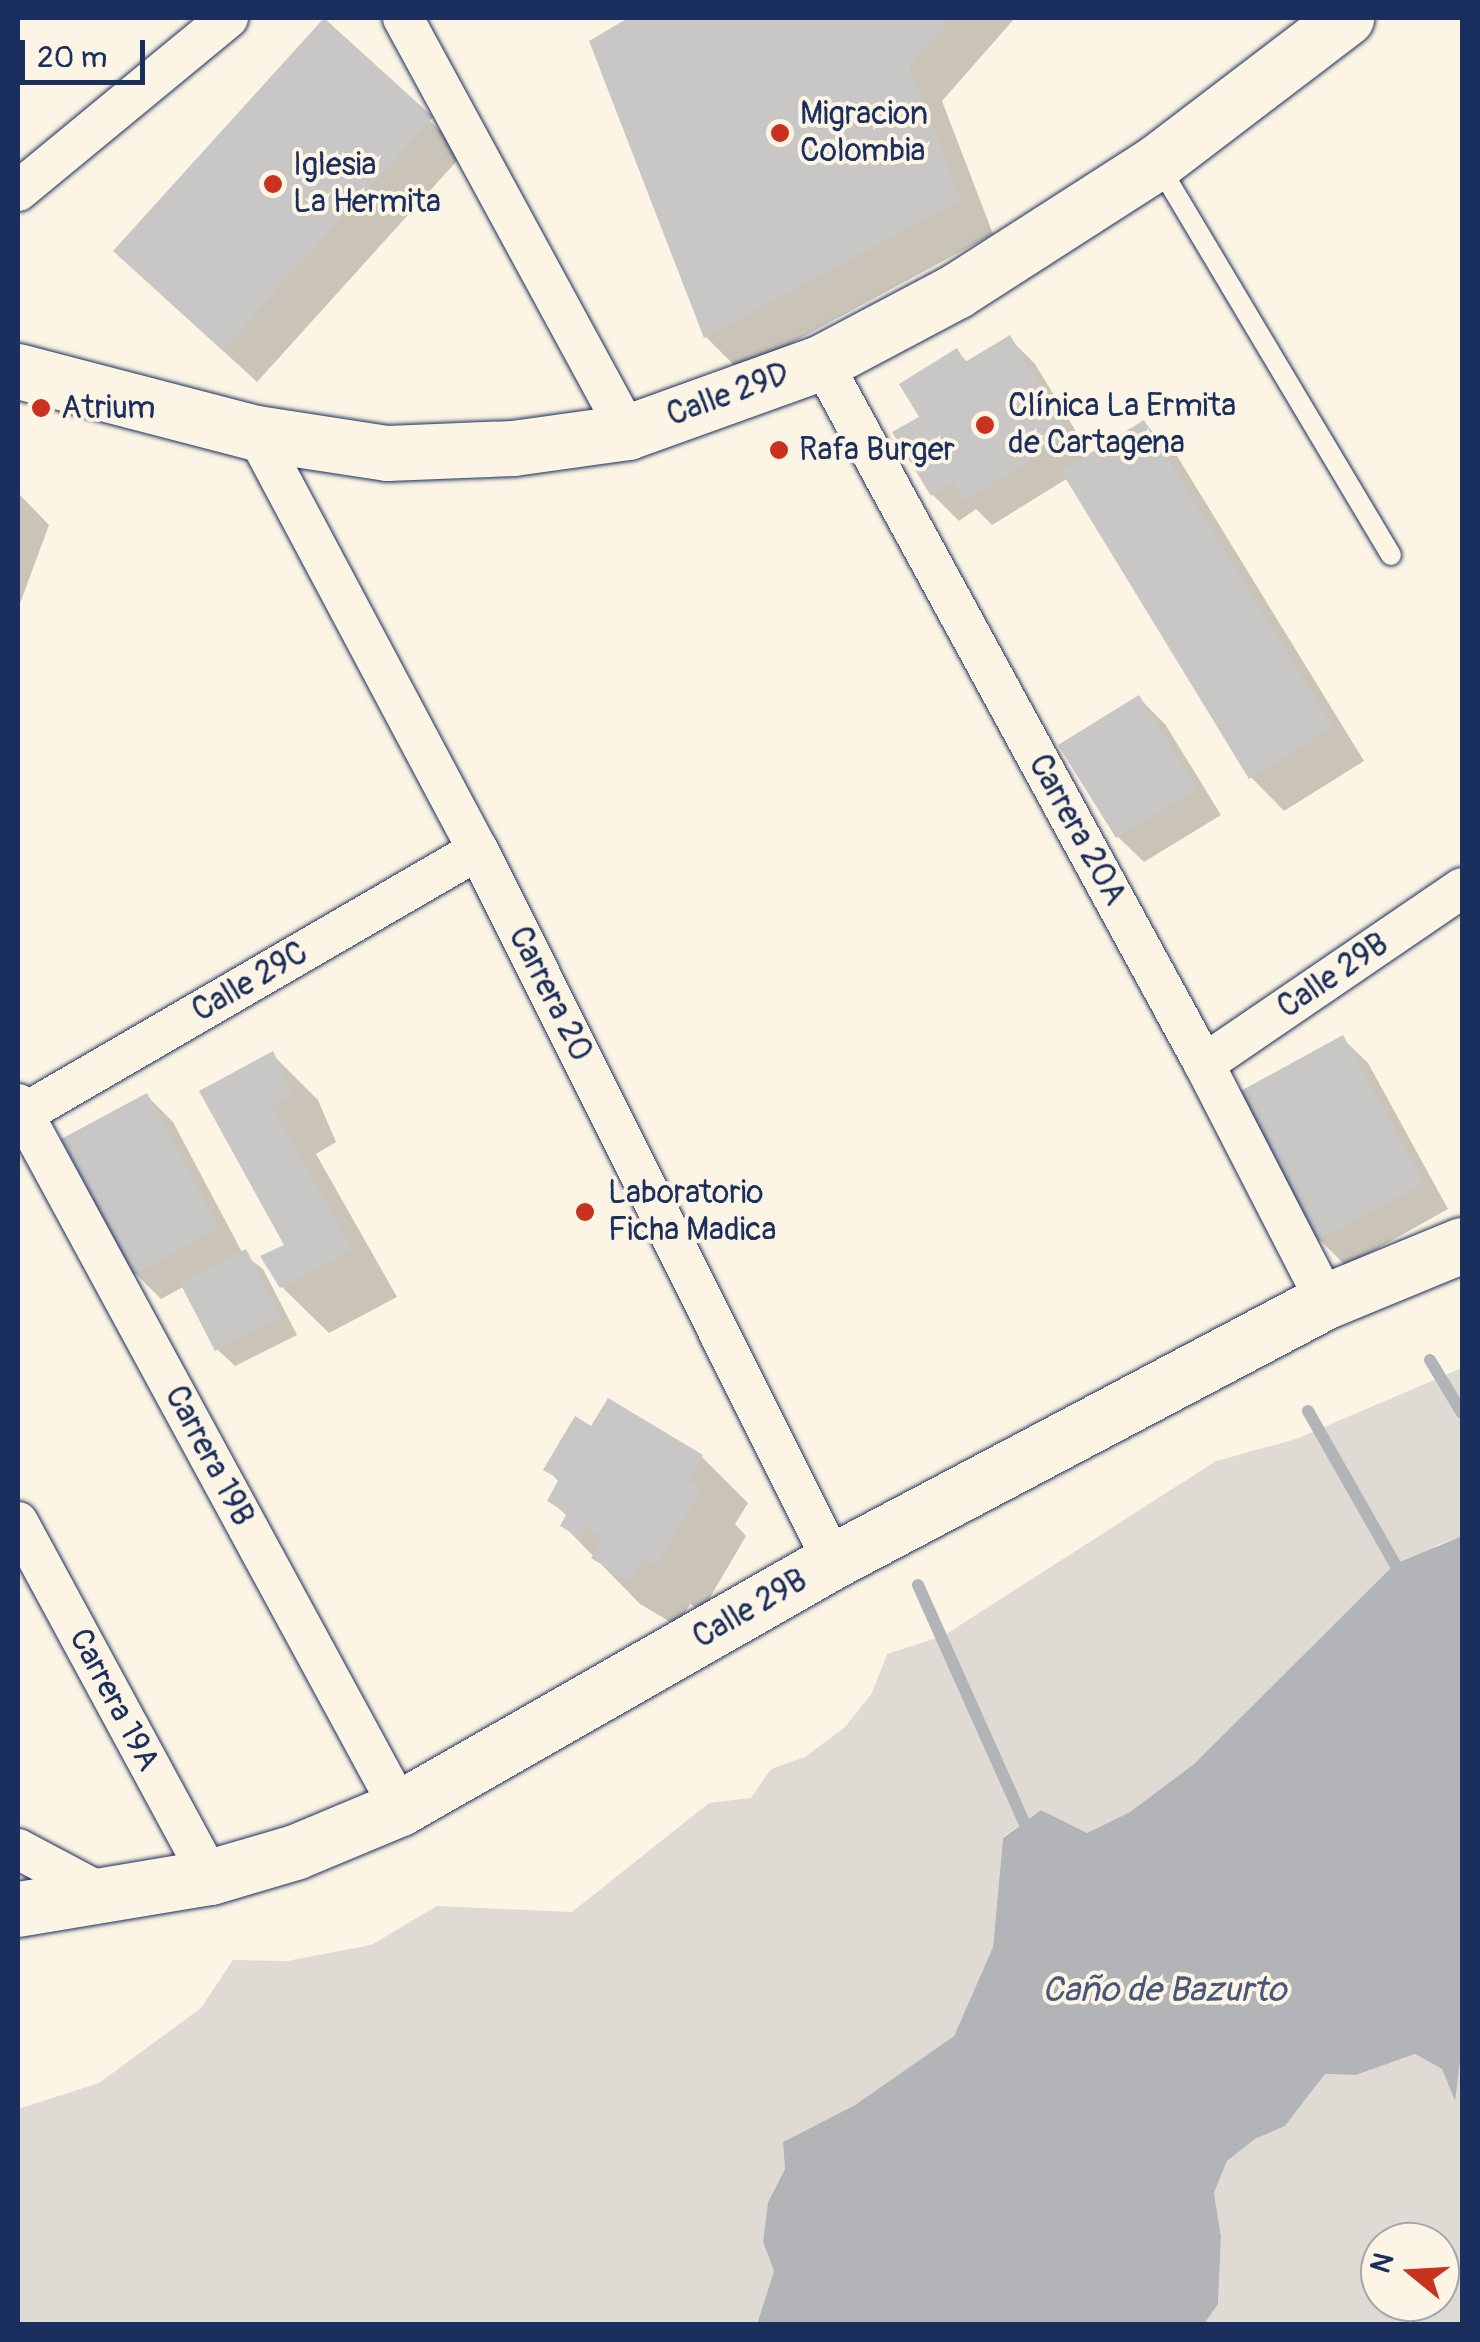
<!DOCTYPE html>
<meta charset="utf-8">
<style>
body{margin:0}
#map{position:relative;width:1480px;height:2342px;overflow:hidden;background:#fcf5e5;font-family:Pangolin,sans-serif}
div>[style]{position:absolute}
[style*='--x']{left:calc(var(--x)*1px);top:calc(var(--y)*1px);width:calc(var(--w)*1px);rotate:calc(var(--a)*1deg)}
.green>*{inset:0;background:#dfdbd4}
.water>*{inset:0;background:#b2b4b8}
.shadow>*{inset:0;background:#0003}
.stream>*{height:12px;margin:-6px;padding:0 6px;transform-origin:6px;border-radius:6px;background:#b2b4b8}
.building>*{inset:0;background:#c8c7c6}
.roads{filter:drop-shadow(0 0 2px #1b2f5e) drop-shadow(0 0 2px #1b2f5e)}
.lane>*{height:20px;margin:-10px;padding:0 10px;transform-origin:10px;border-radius:10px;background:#fcf5e5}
.street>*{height:40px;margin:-20px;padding:0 20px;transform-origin:20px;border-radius:20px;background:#fcf5e5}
.secondary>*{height:55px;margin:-27.5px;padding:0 27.5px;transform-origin:27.5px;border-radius:27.5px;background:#fcf5e5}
.dots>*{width:28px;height:28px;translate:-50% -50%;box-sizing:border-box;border:5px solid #fcf5e5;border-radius:50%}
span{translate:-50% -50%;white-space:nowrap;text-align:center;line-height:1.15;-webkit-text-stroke:8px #fcf5e5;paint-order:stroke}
.poi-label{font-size:32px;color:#1b2f5e}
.left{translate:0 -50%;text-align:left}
.street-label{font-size:32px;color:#1b2f5e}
.water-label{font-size:35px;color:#485779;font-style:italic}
.frame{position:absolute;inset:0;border:20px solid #1b2f5e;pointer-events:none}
.north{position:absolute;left:1360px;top:2222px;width:100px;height:100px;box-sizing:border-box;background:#fcf5e5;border:2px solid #a2a6af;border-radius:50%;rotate:288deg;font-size:28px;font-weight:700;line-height:40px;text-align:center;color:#1b2f5e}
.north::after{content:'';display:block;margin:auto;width:35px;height:45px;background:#c8321e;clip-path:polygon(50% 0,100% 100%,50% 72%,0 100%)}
.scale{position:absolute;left:20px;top:40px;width:125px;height:45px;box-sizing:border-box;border:5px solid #1b2f5e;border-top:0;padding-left:12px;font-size:30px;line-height:35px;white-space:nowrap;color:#1b2f5e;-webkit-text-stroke:8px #fcf5e5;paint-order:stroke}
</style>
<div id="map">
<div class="green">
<div style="clip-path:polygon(1462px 1368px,1462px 1536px,1437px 1545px,1194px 1764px,1130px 1812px,1087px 1833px,1041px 1810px,1003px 1837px,993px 1947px,954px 2036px,855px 2105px,783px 2142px,785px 2169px,768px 2202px,763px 2242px,774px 2271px,757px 2324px,18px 2324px,18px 2109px,99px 2083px,201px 2008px,233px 1960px,287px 1961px,371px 1945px,437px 1906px,572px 1912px,709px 1803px,751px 1798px,771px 1769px,805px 1757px,845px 1727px,872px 1693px,887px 1654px,943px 1636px,1216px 1461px,1296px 1439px)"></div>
<div style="clip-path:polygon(evenodd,1462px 2045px,1462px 2324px,1204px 2324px,1218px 2303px,1221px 2236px,1214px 2193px,1227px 2161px,1255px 2139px,1285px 2126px,1325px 2074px,1356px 2075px,1415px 2054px,1442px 2069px,1454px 2098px,1462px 2045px,1380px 2242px,1440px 2242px,1440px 2302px,1380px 2302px,1380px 2242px)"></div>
</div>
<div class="water">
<div style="clip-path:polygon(1462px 1536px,1462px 2045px,1455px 2101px,1442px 2069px,1415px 2054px,1356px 2075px,1325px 2074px,1285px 2126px,1255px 2139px,1227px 2161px,1214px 2193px,1221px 2236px,1218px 2304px,1204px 2324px,757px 2324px,774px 2271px,763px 2242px,768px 2202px,785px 2169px,783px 2142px,855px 2105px,954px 2036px,993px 1947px,1003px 1838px,1041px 1810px,1087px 1833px,1130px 1812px,1194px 1764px,1395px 1564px)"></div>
</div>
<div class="shadow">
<div style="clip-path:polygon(633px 18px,1015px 18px,942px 101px,993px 234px,740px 371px,706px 337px,592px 42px)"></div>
<div style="clip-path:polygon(324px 22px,464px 153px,257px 382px,150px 284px)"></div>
<div style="clip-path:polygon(1009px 338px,1035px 364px,1091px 456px,1144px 423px,1177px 456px,1364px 761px,1284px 811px,1251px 777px,1068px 478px,992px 525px,976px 509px,959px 521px,933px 495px,922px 418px,957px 351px,968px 363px)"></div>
<div style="clip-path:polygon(18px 493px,49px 525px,18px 609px)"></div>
<div style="clip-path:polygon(1139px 698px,1165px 724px,1221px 815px,1144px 862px,1118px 837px)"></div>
<div style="clip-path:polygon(1342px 1038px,1368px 1063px,1448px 1209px,1346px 1266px,1320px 1240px)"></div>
<div style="clip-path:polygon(272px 1054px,318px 1100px,336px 1142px,316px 1154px,397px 1297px,329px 1333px,282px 1287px,288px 1246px,203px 1092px)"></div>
<div style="clip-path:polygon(147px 1096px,173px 1122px,243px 1254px,263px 1269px,297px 1335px,235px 1366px,217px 1349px,185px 1286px,161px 1299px,135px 1273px)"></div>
<div style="clip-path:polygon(592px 1429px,702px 1457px,748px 1503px,735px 1524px,746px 1536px,702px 1611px,690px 1604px,677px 1626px,640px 1604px,563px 1525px,568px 1517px,550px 1500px,560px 1483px,547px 1469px)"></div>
</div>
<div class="stream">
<div style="--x:1430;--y:1360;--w:62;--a:58.9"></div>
<div style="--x:1308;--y:1411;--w:176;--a:60.4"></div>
<div style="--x:918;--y:1585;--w:262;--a:65.9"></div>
</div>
<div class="building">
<div style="clip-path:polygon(324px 18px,433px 117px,222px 350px,113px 251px)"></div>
<div style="clip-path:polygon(628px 18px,952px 18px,909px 66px,961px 200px,704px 338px,589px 41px)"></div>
<div style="clip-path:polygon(1010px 335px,1071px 436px,964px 501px,953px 482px,931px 496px,892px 432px,919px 417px,899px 384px,957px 348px,965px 362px)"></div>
<div style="clip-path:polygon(1144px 420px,1333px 727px,1249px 779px,1061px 471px)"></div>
<div style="clip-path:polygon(1139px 695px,1197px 789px,1116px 838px,1058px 745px)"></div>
<div style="clip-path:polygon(1343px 1035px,1424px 1183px,1318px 1241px,1237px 1093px)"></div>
<div style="clip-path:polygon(273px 1051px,292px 1095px,272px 1107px,353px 1250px,280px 1288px,260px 1256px,284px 1245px,199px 1091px)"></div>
<div style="clip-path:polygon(147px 1093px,219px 1228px,133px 1275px,61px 1139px)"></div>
<div style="clip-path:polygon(246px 1249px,281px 1317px,215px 1351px,180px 1283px)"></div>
<div style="clip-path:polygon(608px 1398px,703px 1455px,688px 1480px,702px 1488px,656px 1566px,643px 1559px,630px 1582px,591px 1558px,603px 1538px,587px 1527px,581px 1538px,560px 1526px,567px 1513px,547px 1501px,559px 1479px,543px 1470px,575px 1416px,591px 1426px)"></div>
</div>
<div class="roads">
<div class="lane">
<div style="--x:1159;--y:166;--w:453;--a:59.2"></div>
</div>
<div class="street">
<div style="--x:403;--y:18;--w:471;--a:61.5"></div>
<div style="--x:18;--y:191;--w:272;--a:-39.5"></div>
<div style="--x:822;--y:362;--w:799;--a:61.45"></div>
<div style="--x:1204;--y:1064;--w:267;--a:62.8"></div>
<div style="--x:256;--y:433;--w:472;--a:62"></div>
<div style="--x:478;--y:850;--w:795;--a:63.47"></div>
<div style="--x:1204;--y:1064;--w:312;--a:-34.3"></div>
<div style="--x:18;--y:1104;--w:801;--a:61.52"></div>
<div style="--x:23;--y:1114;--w:526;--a:-30.12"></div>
<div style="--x:18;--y:1522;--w:404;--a:61.6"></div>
<div style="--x:18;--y:1849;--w:98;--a:27.9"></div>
</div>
<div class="secondary">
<div style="--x:18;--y:371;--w:246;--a:14.6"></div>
<div style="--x:256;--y:433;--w:133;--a:8.7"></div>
<div style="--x:387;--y:453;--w:126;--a:-2.3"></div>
<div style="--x:513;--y:448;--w:116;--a:-7.9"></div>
<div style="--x:628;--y:432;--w:206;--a:-19.8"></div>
<div style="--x:822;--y:362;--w:152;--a:-27.9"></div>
<div style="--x:956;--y:291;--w:239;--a:-32.7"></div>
<div style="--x:1157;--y:162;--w:238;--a:-37.3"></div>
<div style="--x:18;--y:1909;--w:195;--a:-9.5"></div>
<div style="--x:210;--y:1877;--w:89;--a:-16.4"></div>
<div style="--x:295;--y:1852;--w:114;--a:-22.7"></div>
<div style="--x:400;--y:1808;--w:498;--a:-29.7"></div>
<div style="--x:833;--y:1561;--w:557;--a:-27.81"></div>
<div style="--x:1326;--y:1301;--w:147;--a:-22.4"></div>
</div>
</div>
<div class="dots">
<div style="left:780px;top:133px;background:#c8321e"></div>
<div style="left:273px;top:184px;background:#c8321e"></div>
<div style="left:41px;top:408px;background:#c8321e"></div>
<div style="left:985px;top:425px;background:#c8321e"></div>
<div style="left:779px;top:450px;background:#c8321e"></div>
<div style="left:585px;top:1212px;background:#c8321e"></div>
</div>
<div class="poi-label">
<span class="left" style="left:800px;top:133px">Migracion<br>Colombia</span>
<span class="left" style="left:293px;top:184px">Iglesia<br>La Hermita</span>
<span class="left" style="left:1008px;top:425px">Clínica La Ermita<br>de Cartagena</span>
<span class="left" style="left:61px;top:408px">Atrium</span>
<span class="left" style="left:799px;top:450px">Rafa Burger</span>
<span class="left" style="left:608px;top:1212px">Laboratorio<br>Ficha Madica</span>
</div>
<div class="street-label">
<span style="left:728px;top:395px;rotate:-20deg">Calle 29D</span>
<span style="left:1077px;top:830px;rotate:61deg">Carrera 20A</span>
<span style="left:1333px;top:976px;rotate:-34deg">Calle 29B</span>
<span style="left:250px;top:982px;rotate:-30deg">Calle 29C</span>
<span style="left:550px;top:994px;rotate:63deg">Carrera 20</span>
<span style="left:209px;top:1456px;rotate:62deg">Carrera 19B</span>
<span style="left:750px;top:1609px;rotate:-30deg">Calle 29B</span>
<span style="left:114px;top:1700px;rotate:62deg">Carrera 19A</span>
</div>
<div class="water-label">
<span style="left:1164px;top:1990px">Caño de Bazurto</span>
</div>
<div class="frame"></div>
<div class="north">N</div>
<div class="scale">20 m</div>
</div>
